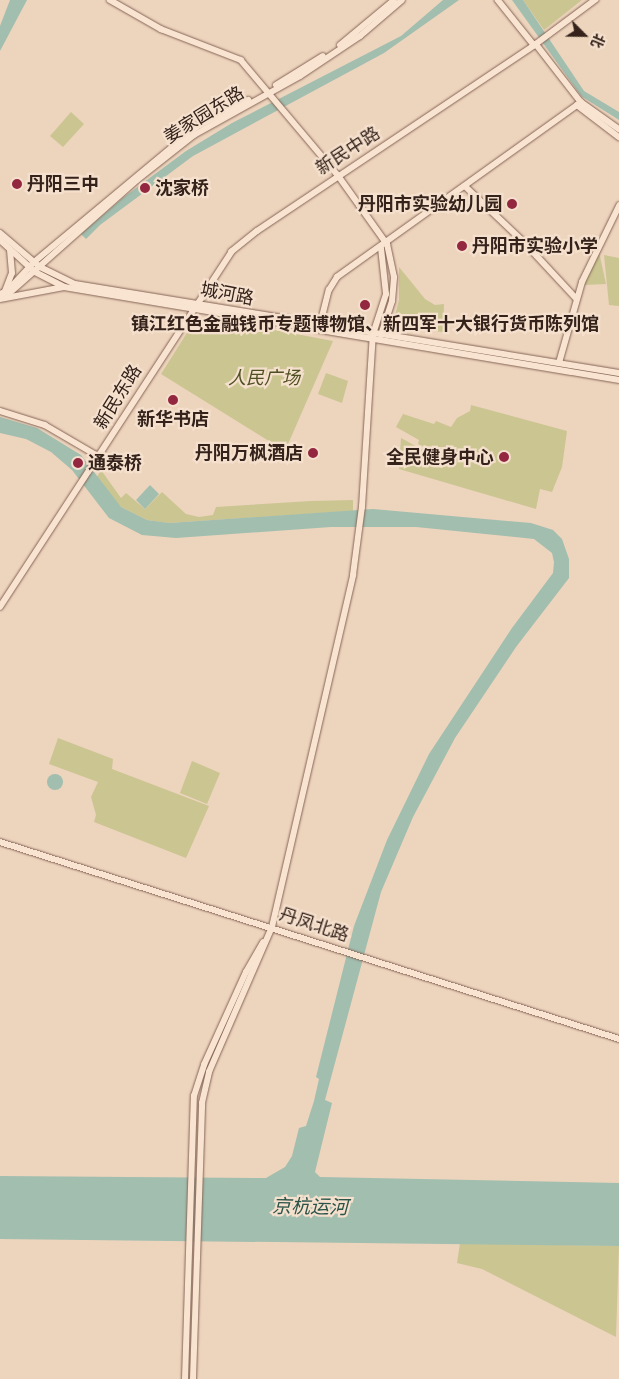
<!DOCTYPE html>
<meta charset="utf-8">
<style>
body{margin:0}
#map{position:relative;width:619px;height:1379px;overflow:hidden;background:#edd4bd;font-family:"IBM Plex Serif","Noto Sans SC",serif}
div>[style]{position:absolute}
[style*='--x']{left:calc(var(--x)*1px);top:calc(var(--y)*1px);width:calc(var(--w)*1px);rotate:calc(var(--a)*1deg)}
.green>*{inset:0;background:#cbc592}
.water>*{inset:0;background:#a1beaf}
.round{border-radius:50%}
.roads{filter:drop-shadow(0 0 1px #856557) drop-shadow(0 0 1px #856557)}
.tertiary>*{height:5.5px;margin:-2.75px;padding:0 2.75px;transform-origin:2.75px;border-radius:2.75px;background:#f8e4d0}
.secondary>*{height:6px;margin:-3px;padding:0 3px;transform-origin:3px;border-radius:3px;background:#f8e4d0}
.dots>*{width:14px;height:14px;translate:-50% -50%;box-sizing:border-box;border:2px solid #f5e0cd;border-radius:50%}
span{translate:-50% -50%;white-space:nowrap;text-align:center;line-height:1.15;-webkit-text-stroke:4.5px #f5e0cd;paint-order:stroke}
.street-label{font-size:18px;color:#34221b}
.poi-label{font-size:18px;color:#34221b;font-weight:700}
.left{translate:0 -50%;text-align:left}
.right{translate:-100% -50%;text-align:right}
.park-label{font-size:18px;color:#4f5022;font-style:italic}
.water-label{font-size:19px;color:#2a5448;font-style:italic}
.north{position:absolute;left:559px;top:10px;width:50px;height:50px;-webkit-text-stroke:4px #f5e0cd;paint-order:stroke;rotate:113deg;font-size:14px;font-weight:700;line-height:20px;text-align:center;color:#34221b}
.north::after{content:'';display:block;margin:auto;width:18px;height:22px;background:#34221b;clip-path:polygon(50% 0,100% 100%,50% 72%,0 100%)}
</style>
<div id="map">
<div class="green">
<div style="clip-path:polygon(523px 0,582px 0,544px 30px)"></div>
<div style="clip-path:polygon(71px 112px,84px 124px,63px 147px,50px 136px)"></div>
<div style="clip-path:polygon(599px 252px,606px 284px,584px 285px)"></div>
<div style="clip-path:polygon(604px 255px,619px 258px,619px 306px,609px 305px)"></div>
<div style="clip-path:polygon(399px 267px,425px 299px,435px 305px,444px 304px,443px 332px,392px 327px,399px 300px)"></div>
<div style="clip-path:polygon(211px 318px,333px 341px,285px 451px,161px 374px,190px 328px)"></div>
<div style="clip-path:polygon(326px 373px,348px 381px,342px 403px,318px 394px)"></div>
<div style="clip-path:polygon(471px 405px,567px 431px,562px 467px,552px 492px,540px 489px,536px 509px,399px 469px,401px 438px,439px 459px,445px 458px,418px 444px,419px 440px,396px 427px,403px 414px,434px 424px,436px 421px,451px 427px,457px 418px,470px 411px)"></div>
<div style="clip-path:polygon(101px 470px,121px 498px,126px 493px,145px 509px,162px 492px,186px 514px,199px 517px,213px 515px,216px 507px,311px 501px,353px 500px,353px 511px,168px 523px,147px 520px,121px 507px,107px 494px,97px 477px)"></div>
<div style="clip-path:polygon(58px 738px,113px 759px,112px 769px,209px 806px,186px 858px,94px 822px,96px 815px,91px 797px,98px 782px,49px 764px)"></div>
<div style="clip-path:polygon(192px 761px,220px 773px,207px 804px,180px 793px)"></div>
<div style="clip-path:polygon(460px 1243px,619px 1246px,616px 1337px,482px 1269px,457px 1263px)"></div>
</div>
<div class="water">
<div style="clip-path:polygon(10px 0,27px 0,0 51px,0 26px)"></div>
<div style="clip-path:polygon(443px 0,459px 0,384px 53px,193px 156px,100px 225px,86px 239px,81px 234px,124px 197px,186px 151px,232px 123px,401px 36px)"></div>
<div style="clip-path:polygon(512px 0,523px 0,584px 91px,619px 112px,619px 120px,581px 96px)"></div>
<div style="clip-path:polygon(0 417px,37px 428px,81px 455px,121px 507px,147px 520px,169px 523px,373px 509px,531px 523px,553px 530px,562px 539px,569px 559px,569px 578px,516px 647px,455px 738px,413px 817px,381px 892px,325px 1100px,332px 1103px,315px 1172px,320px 1177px,619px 1183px,619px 1246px,0 1239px,0 1176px,266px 1178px,285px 1167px,292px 1156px,299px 1128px,306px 1126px,314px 1101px,319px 1079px,316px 1077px,354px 926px,387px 840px,429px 754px,512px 628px,553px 573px,554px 562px,552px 553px,534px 539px,416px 527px,331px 527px,176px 538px,142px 535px,109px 518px,72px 470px,51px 452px,26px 439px,0 433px)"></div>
<div style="clip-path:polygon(150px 485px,159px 494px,145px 509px,136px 500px)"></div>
<div class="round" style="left:47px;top:774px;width:16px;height:16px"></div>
</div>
<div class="roads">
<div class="tertiary">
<div style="--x:110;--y:0;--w:59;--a:29.6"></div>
<div style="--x:161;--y:29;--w:86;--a:21.2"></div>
<div style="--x:241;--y:60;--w:150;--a:49.9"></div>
<div style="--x:338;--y:175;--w:85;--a:54.6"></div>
<div style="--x:498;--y:0;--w:58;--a:51.3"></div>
<div style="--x:536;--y:44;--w:73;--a:52.2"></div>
<div style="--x:581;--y:102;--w:47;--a:35.4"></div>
<div style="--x:577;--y:105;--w:53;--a:37.3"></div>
<div style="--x:465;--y:186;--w:81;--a:43.5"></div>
<div style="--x:524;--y:242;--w:76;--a:47.1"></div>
<div style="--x:320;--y:325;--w:36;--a:-76"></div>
<div style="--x:329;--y:290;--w:15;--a:-58"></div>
<div style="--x:337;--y:277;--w:300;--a:-35.6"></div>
<div style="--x:559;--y:363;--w:84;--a:-74.1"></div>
<div style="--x:582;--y:282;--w:85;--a:-64"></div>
<div style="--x:0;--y:411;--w:47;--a:17.3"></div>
<div style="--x:45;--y:425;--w:61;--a:30.3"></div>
<div style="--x:0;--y:607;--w:424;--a:-56.9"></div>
<div style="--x:231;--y:252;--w:33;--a:-39"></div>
<div style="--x:257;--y:231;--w:336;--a:-33.8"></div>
<div style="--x:536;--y:44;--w:74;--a:-36.7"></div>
<div style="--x:185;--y:1379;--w:283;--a:-88.2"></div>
<div style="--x:194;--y:1096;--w:33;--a:-72"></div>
<div style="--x:204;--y:1065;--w:102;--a:-65.7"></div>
<div style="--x:246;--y:972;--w:34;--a:-60"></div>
<div style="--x:193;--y:1379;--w:276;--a:-88.1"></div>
<div style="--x:202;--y:1103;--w:32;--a:-77"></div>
<div style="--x:209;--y:1072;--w:158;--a:-66.5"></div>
<div style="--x:272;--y:927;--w:361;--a:-77"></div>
<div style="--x:353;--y:575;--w:69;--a:-82.5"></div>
</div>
<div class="secondary">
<div style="--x:340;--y:45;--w:70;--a:-39.8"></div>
<div style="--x:276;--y:85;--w:55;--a:-31.7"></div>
<div style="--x:0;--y:233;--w:52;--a:40.4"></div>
<div style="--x:40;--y:267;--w:39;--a:26"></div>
<div style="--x:75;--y:284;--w:551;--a:9.29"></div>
<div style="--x:0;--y:240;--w:47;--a:42.4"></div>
<div style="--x:35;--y:272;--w:33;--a:27"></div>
<div style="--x:5;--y:291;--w:19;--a:-69"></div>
<div style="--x:12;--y:273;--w:23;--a:-95"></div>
<div style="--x:0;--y:294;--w:8;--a:-23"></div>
<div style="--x:7;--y:291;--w:40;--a:-47"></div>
<div style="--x:34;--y:262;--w:211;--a:-39.8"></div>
<div style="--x:196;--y:127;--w:59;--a:-27.4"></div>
<div style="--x:5;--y:297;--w:176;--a:-41.6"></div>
<div style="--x:137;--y:180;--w:73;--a:-38.3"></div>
<div style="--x:194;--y:135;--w:121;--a:-29.1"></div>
<div style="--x:300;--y:76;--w:72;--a:-33.7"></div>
<div style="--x:360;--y:36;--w:55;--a:-40.6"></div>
<div style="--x:0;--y:299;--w:65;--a:-10.6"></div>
<div style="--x:64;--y:287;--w:563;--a:9.51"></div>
<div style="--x:381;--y:335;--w:36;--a:-72"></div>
<div style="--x:392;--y:301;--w:24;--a:-85"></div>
<div style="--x:394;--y:277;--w:34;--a:-102"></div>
<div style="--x:362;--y:507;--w:173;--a:-86.4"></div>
<div style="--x:373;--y:334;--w:42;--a:-72"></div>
<div style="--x:386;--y:294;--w:46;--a:-96.2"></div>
<div style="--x:0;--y:842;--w:650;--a:17.65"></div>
</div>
</div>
<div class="dots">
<div style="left:17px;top:184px;background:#93273f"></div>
<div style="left:145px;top:188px;background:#93273f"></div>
<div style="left:512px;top:204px;background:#93273f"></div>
<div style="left:462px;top:246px;background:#93273f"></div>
<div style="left:365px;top:305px;background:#93273f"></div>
<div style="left:173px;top:400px;background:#93273f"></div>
<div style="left:313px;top:453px;background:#93273f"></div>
<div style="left:504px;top:457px;background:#93273f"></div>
<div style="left:78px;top:463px;background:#93273f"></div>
</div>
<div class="street-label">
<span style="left:204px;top:115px;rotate:-32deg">姜家园东路</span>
<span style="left:348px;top:151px;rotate:-33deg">新民中路</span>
<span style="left:227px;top:294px;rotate:11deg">城河路</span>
<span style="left:118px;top:397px;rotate:-58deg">新民东路</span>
<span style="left:314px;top:925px;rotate:18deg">丹凤北路</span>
</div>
<div class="poi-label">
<span class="left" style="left:27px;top:184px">丹阳三中</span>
<span class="left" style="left:155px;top:188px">沈家桥</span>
<span class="right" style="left:502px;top:204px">丹阳市实验幼儿园</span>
<span class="left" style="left:472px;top:246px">丹阳市实验小学</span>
<span style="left:365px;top:324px">镇江红色金融钱币专题博物馆、新四军十大银行货币陈列馆</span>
<span style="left:173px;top:419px">新华书店</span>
<span class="right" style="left:303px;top:453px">丹阳万枫酒店</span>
<span class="right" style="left:494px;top:457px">全民健身中心</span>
<span class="left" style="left:88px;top:463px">通泰桥</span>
</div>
<div class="park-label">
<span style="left:264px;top:378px">人民广场</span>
</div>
<div class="water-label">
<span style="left:310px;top:1207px;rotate:1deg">京杭运河</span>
</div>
<div class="north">北</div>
</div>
